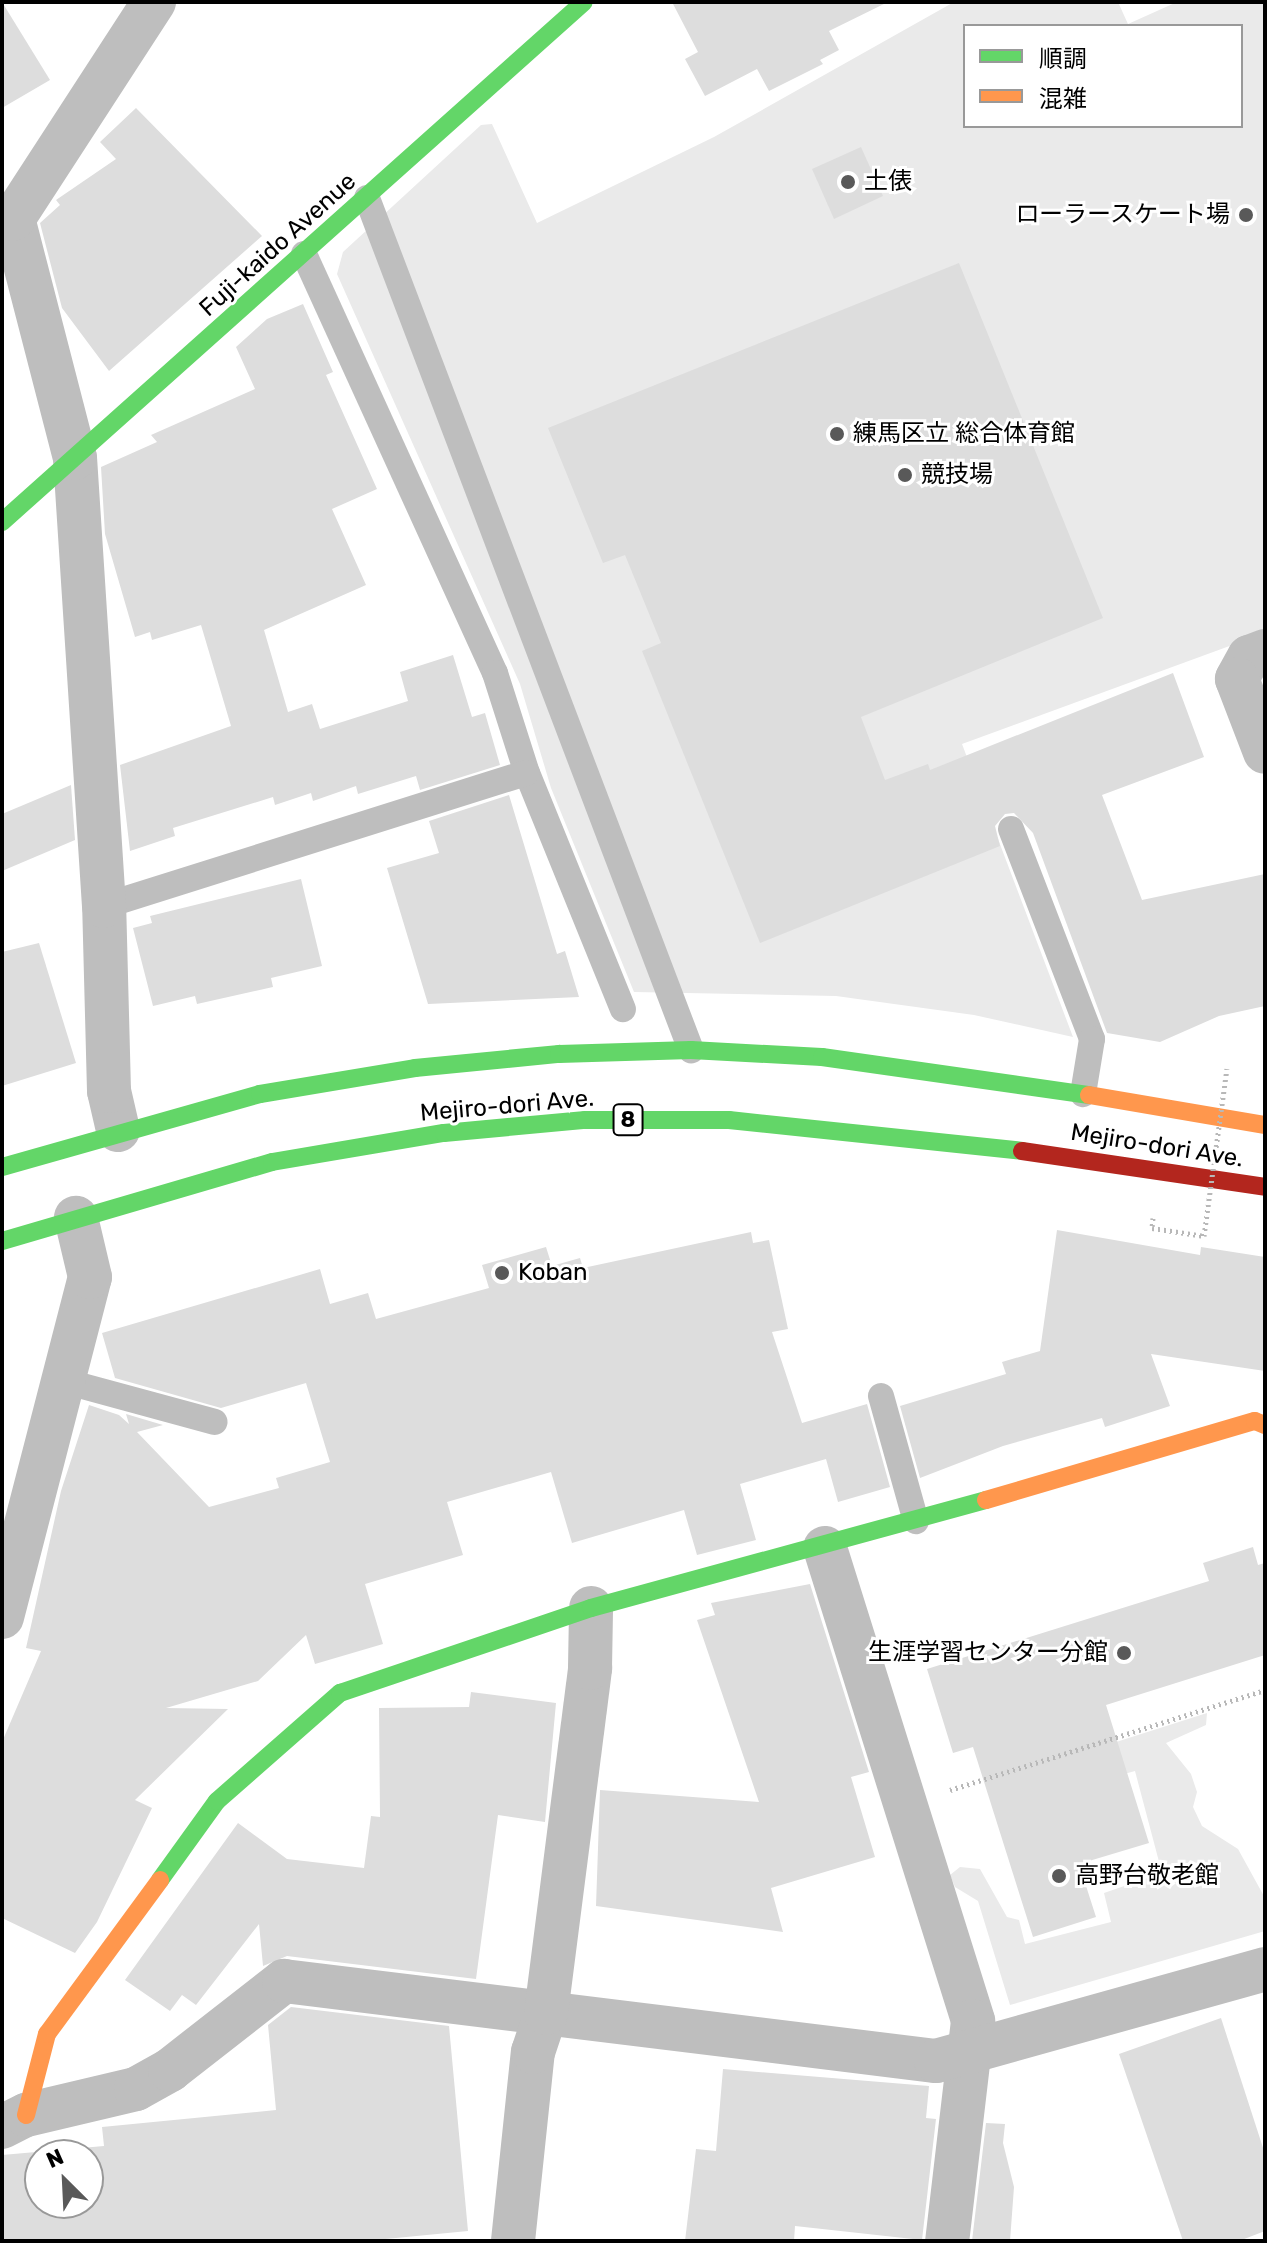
<!DOCTYPE html>
<meta charset="utf-8">
<style>
body{margin:0}
#map{position:relative;width:1267px;height:2243px;overflow:hidden;background:#fff;font-family:Rubik,"Noto Sans JP",sans-serif}
div>[style]{position:absolute}
[style*='--x']{left:calc(var(--x)*1px);top:calc(var(--y)*1px);width:calc(var(--w)*1px);rotate:calc(var(--a)*1deg)}
.green>*{inset:0;background:#eaeaea}
.building>*{inset:0;background:#ddd}
.path>*{height:5px;margin-top:-2.5px;transform-origin:0;background:repeating-linear-gradient(90deg,#b8b8b8 0 2px,transparent 0 6px)}
.lane>*{height:26px;margin:-13px;padding:0 13px;transform-origin:13px;border-radius:13px;background:#bebebe}
.street>*{height:44px;margin:-22px;padding:0 22px;transform-origin:22px;border-radius:22px;background:#bebebe}
.fast>*{height:18px;margin:-9px;padding:0 9px;transform-origin:9px;border-radius:9px;background:#63d668}
.slow>*{height:18px;margin:-9px;padding:0 9px;transform-origin:9px;border-radius:9px;background:#ff974d}
.jam>*{height:18px;margin:-9px;padding:0 9px;transform-origin:9px;border-radius:9px;background:#b3261e}
.path-bridge>*{height:5px;margin-top:-2.5px;transform-origin:0;background:repeating-linear-gradient(90deg,#b8b8b8 0 2px,transparent 0 6px)}
.dots>*{width:22px;height:22px;translate:-50% -50%;box-sizing:border-box;border:4px solid #fff;border-radius:50%}
span{translate:-50% -50%;white-space:nowrap;text-align:center;line-height:1.15;-webkit-text-stroke:6px #fff;paint-order:stroke}
.shield-label span{padding:2px 6px;background:#fff;border:2px solid;border-radius:6px;-webkit-text-stroke-width:0}
.shield-label{font-size:22px;color:#000;font-weight:700}
.poi-label{font-size:24px;color:#000}
.left{translate:0 -50%;text-align:left}
.right{translate:-100% -50%;text-align:right}
.street-label{font-size:24px;color:#000}
.frame{position:absolute;inset:0;border:4px solid #000;pointer-events:none}
.legend{position:absolute;left:963px;top:24px;width:280px;height:104px;box-sizing:border-box;background:#fff;border:2px solid #999;margin:0;padding:10px 14px;list-style:none;font-size:24px;color:#000}
.legend li{display:flex;align-items:center;gap:16px;height:40px}
.legend b{width:40px;border:2px solid #999}
.north{position:absolute;left:24px;top:2139px;width:80px;height:80px;box-sizing:border-box;background:#fff;border:2px solid #999;border-radius:50%;rotate:336deg;font-size:22px;font-weight:700;line-height:32px;text-align:center;color:#000}
.north::after{content:'';display:block;margin:auto;width:28px;height:36px;background:#595959;clip-path:polygon(50% 0,100% 100%,50% 72%,0 100%)}
</style>
<div id="map">
<div class="green">
<div style="clip-path:polygon(evenodd,954px 2px,1118px 2px,1128px 24px,1177px 2px,1265px 2px,1265px 633px,962px 744px,1073px 1037px,974px 1015px,836px 996px,634px 992px,551px 788px,520px 684px,337px 274px,343px 252px,481px 125px,492px 124px,537px 223px,714px 137px,954px 2px,965px 26px,1241px 26px,1241px 126px,965px 126px,965px 26px)"></div>
<div style="clip-path:polygon(1207px 1713px,1206px 1725px,1166px 1743px,1191px 1774px,1197px 1792px,1193px 1807px,1202px 1826px,1238px 1849px,1265px 1898px,1265px 1931px,1010px 2005px,978px 1901px,955px 1887px,950px 1875px,960px 1867px,980px 1869px,1007px 1917px,1019px 1920px,1025px 1944px,1111px 1922px,1104px 1893px,1162px 1873px,1135px 1771px,1055px 1793px,1044px 1765px)"></div>
</div>
<div class="building">
<div style="clip-path:polygon(2px 2px,50px 80px,2px 108px)"></div>
<div style="clip-path:polygon(672px 2px,888px 2px,829px 31px,839px 50px,820px 60px,823px 64px,769px 91px,757px 69px,705px 96px,685px 59px,698px 52px)"></div>
<div style="clip-path:polygon(136px 108px,262px 236px,109px 371px,62px 308px,40px 223px,60px 205px,56px 200px,116px 159px,100px 142px)"></div>
<div style="clip-path:polygon(861px 147px,883px 196px,834px 219px,812px 169px)"></div>
<div style="clip-path:polygon(959px 263px,1103px 618px,861px 717px,885px 780px,928px 764px,930px 770px,1173px 673px,1204px 757px,1102px 795px,1142px 900px,1265px 874px,1265px 1006px,1219px 1016px,1160px 1042px,1107px 1033px,1033px 833px,1014px 813px,1005px 814px,995px 826px,1000px 846px,760px 943px,642px 651px,661px 643px,625px 555px,603px 563px,548px 428px)"></div>
<div style="clip-path:polygon(303px 304px,333px 372px,326px 375px,377px 489px,332px 509px,366px 585px,264px 630px,288px 712px,312px 704px,320px 729px,408px 701px,400px 672px,453px 655px,472px 717px,485px 713px,500px 765px,420px 790px,416px 776px,358px 794px,356px 786px,313px 801px,311px 793px,275px 805px,273px 797px,173px 828px,175px 836px,130px 851px,120px 765px,231px 726px,201px 625px,152px 640px,150px 632px,135px 637px,105px 534px,101px 467px,157px 442px,151px 435px,255px 389px,236px 347px,267px 319px)"></div>
<div style="clip-path:polygon(71px 785px,75px 840px,2px 871px,2px 814px)"></div>
<div style="clip-path:polygon(509px 795px,557px 954px,565px 951px,579px 997px,428px 1004px,387px 868px,439px 853px,429px 821px)"></div>
<div style="clip-path:polygon(301px 879px,322px 966px,271px 978px,273px 987px,197px 1004px,195px 996px,153px 1006px,133px 928px,152px 923px,150px 916px)"></div>
<div style="clip-path:polygon(39px 943px,76px 1063px,2px 1086px,2px 952px)"></div>
<div style="clip-path:polygon(1057px 1230px,1200px 1255px,1201px 1247px,1265px 1257px,1265px 1371px,1151px 1354px,1170px 1406px,1105px 1427px,1102px 1418px,1003px 1446px,920px 1478px,900px 1406px,1006px 1374px,1002px 1362px,1040px 1351px)"></div>
<div style="clip-path:polygon(751px 1232px,753px 1243px,769px 1240px,788px 1329px,772px 1332px,802px 1423px,867px 1404px,890px 1487px,838px 1502px,826px 1459px,740px 1484px,756px 1540px,697px 1555px,684px 1510px,572px 1543px,551px 1472px,447px 1502px,463px 1555px,365px 1584px,383px 1644px,315px 1664px,306px 1635px,258px 1681px,166px 1708px,228px 1709px,135px 1800px,152px 1808px,97px 1922px,75px 1953px,2px 1918px,2px 1742px,41px 1651px,26px 1648px,61px 1491px,89px 1405px,119px 1415px,129px 1424px,126px 1414px,163px 1425px,137px 1432px,209px 1507px,279px 1488px,276px 1478px,330px 1462px,306px 1383px,221px 1408px,115px 1378px,102px 1333px,320px 1269px,330px 1304px,368px 1293px,376px 1319px,489px 1288px,482px 1265px,546px 1247px,552px 1266px,580px 1258px,583px 1268px)"></div>
<div style="clip-path:polygon(1253px 1547px,1258px 1565px,1265px 1563px,1265px 1655px,1106px 1705px,1149px 1843px,1079px 1864px,1096px 1917px,1033px 1937px,973px 1747px,953px 1753px,927px 1669px,1209px 1581px,1203px 1563px)"></div>
<div style="clip-path:polygon(810px 1584px,869px 1772px,851px 1777px,875px 1857px,771px 1888px,783px 1932px,596px 1906px,600px 1790px,759px 1802px,697px 1620px,715px 1615px,711px 1603px)"></div>
<div style="clip-path:polygon(471px 1692px,556px 1703px,545px 1822px,498px 1815px,476px 1979px,287px 1956px,263px 1966px,259px 1924px,196px 2005px,182px 1995px,170px 2011px,125px 1980px,238px 1823px,287px 1859px,364px 1868px,371px 1816px,380px 1817px,379px 1708px,469px 1707px)"></div>
<div style="clip-path:polygon(evenodd,291px 2007px,449px 2026px,468px 2231px,365px 2241px,2px 2241px,2px 2155px,104px 2146px,102px 2127px,276px 2110px,268px 2025px,291px 2007px,40px 2155px,88px 2155px,88px 2203px,40px 2203px,40px 2155px)"></div>
<div style="clip-path:polygon(1221px 2018px,1265px 2154px,1265px 2231px,1239px 2241px,1183px 2241px,1119px 2054px)"></div>
<div style="clip-path:polygon(723px 2069px,929px 2086px,926px 2118px,936px 2119px,922px 2240px,795px 2226px,794px 2241px,685px 2241px,696px 2149px,716px 2151px)"></div>
<div style="clip-path:polygon(986px 2123px,1005px 2124px,1003px 2143px,1014px 2187px,1010px 2241px,972px 2241px)"></div>
</div>
<div class="path">
<div style="--x:1153;--y:1218;--w:10;--a:96"></div>
<div style="--x:1152;--y:1228;--w:53;--a:8.7"></div>
<div style="--x:950;--y:1790;--w:330;--a:-17.6"></div>
</div>
<div class="lane">
<div style="--x:367;--y:198;--w:912;--a:69.18"></div>
<div style="--x:304;--y:254;--w:460;--a:65.5"></div>
<div style="--x:495;--y:673;--w:105;--a:72.3"></div>
<div style="--x:527;--y:773;--w:255;--a:67.9"></div>
<div style="--x:1011;--y:829;--w:225;--a:68.9"></div>
<div style="--x:1092;--y:1039;--w:56;--a:99.3"></div>
<div style="--x:104;--y:906;--w:443;--a:-17.5"></div>
<div style="--x:64;--y:1381;--w:156;--a:15.2"></div>
<div style="--x:881;--y:1396;--w:130;--a:74.4"></div>
</div>
<div class="street">
<div style="--x:1265;--y:651;--w:17;--a:159"></div>
<div style="--x:1249;--y:657;--w:25;--a:119"></div>
<div style="--x:1237;--y:679;--w:78;--a:69"></div>
<div style="--x:118;--y:1130;--w:40;--a:-103"></div>
<div style="--x:109;--y:1091;--w:185;--a:-91.5"></div>
<div style="--x:104;--y:906;--w:449;--a:-93.7"></div>
<div style="--x:75;--y:458;--w:247;--a:-104.5"></div>
<div style="--x:13;--y:219;--w:259;--a:-57"></div>
<div style="--x:825;--y:1548;--w:496;--a:72.6"></div>
<div style="--x:973;--y:2021;--w:222;--a:96.7"></div>
<div style="--x:2;--y:1617;--w:351;--a:-75.5"></div>
<div style="--x:90;--y:1277;--w:61;--a:-103.3"></div>
<div style="--x:2;--y:2127;--w:27;--a:-27"></div>
<div style="--x:26;--y:2115;--w:113;--a:-13.3"></div>
<div style="--x:136;--y:2089;--w:39;--a:-29"></div>
<div style="--x:170;--y:2070;--w:145;--a:-38"></div>
<div style="--x:284;--y:1981;--w:657;--a:7"></div>
<div style="--x:936;--y:2061;--w:342;--a:-15.6"></div>
<div style="--x:513;--y:2241;--w:190;--a:-84"></div>
<div style="--x:533;--y:2052;--w:41;--a:-71.6"></div>
<div style="--x:546;--y:2013;--w:348;--a:-82.7"></div>
<div style="--x:590;--y:1668;--w:60;--a:-89"></div>
</div>
<div class="fast">
<div style="--x:2;--y:522;--w:780;--a:-41.78"></div>
<div style="--x:2;--y:1167;--w:268;--a:-15.8"></div>
<div style="--x:260;--y:1094;--w:157;--a:-9.5"></div>
<div style="--x:415;--y:1068;--w:145;--a:-5.6"></div>
<div style="--x:559;--y:1054;--w:132;--a:-1.7"></div>
<div style="--x:691;--y:1050;--w:131;--a:3.1"></div>
<div style="--x:822;--y:1057;--w:270;--a:8.1"></div>
<div style="--x:2;--y:1241;--w:281;--a:-16.3"></div>
<div style="--x:272;--y:1162;--w:174;--a:-9.6"></div>
<div style="--x:444;--y:1133;--w:142;--a:-5.3"></div>
<div style="--x:585;--y:1120;--w:144;--a:0"></div>
<div style="--x:729;--y:1120;--w:295;--a:6"></div>
<div style="--x:160;--y:1880;--w:97;--a:-54.2"></div>
<div style="--x:217;--y:1801;--w:164;--a:-41.3"></div>
<div style="--x:340;--y:1693;--w:265;--a:-18.7"></div>
<div style="--x:591;--y:1608;--w:409;--a:-15.3"></div>
</div>
<div class="slow">
<div style="--x:1089;--y:1095;--w:179;--a:9.7"></div>
<div style="--x:986;--y:1500;--w:280;--a:-16.4"></div>
<div style="--x:1255;--y:1421;--w:11;--a:22"></div>
<div style="--x:26;--y:2115;--w:84;--a:-75.5"></div>
<div style="--x:47;--y:2034;--w:191;--a:-53.7"></div>
</div>
<div class="jam">
<div style="--x:1022;--y:1151;--w:246;--a:8.4"></div>
</div>
<div class="path-bridge">
<div style="--x:1204;--y:1236;--w:169;--a:-82.2"></div>
</div>
<div class="dots">
<div style="left:848px;top:182px;background:#595959"></div>
<div style="left:1246px;top:215px;background:#595959"></div>
<div style="left:837px;top:434px;background:#595959"></div>
<div style="left:905px;top:475px;background:#595959"></div>
<div style="left:502px;top:1273px;background:#595959"></div>
<div style="left:1124px;top:1653px;background:#595959"></div>
<div style="left:1059px;top:1876px;background:#595959"></div>
</div>
<div class="shield-label">
<span style="left:628px;top:1120px">8</span>
</div>
<div class="poi-label">
<span class="left" style="left:864px;top:182px">土俵</span>
<span class="right" style="left:1230px;top:215px">ローラースケート場</span>
<span class="left" style="left:853px;top:434px">練馬区立 総合体育館</span>
<span class="left" style="left:921px;top:475px">競技場</span>
<span class="left" style="left:518px;top:1273px">Koban</span>
<span class="right" style="left:1108px;top:1653px">生涯学習センター分館</span>
<span class="left" style="left:1075px;top:1876px">高野台敬老館</span>
</div>
<div class="street-label">
<span style="left:278px;top:245px;rotate:-42deg">Fuji-kaido Avenue</span>
<span style="left:507px;top:1106px;rotate:-5deg">Mejiro-dori Ave.</span>
<span style="left:1157px;top:1146px;rotate:9deg">Mejiro-dori Ave.</span>
</div>
<div class="frame"></div>
<ul class="legend">
<li><b style="height:10px;background:#63d668"></b>順調</li>
<li><b style="height:10px;background:#ff974d"></b>混雑</li>
</ul>
<div class="north">N</div>
</div>
